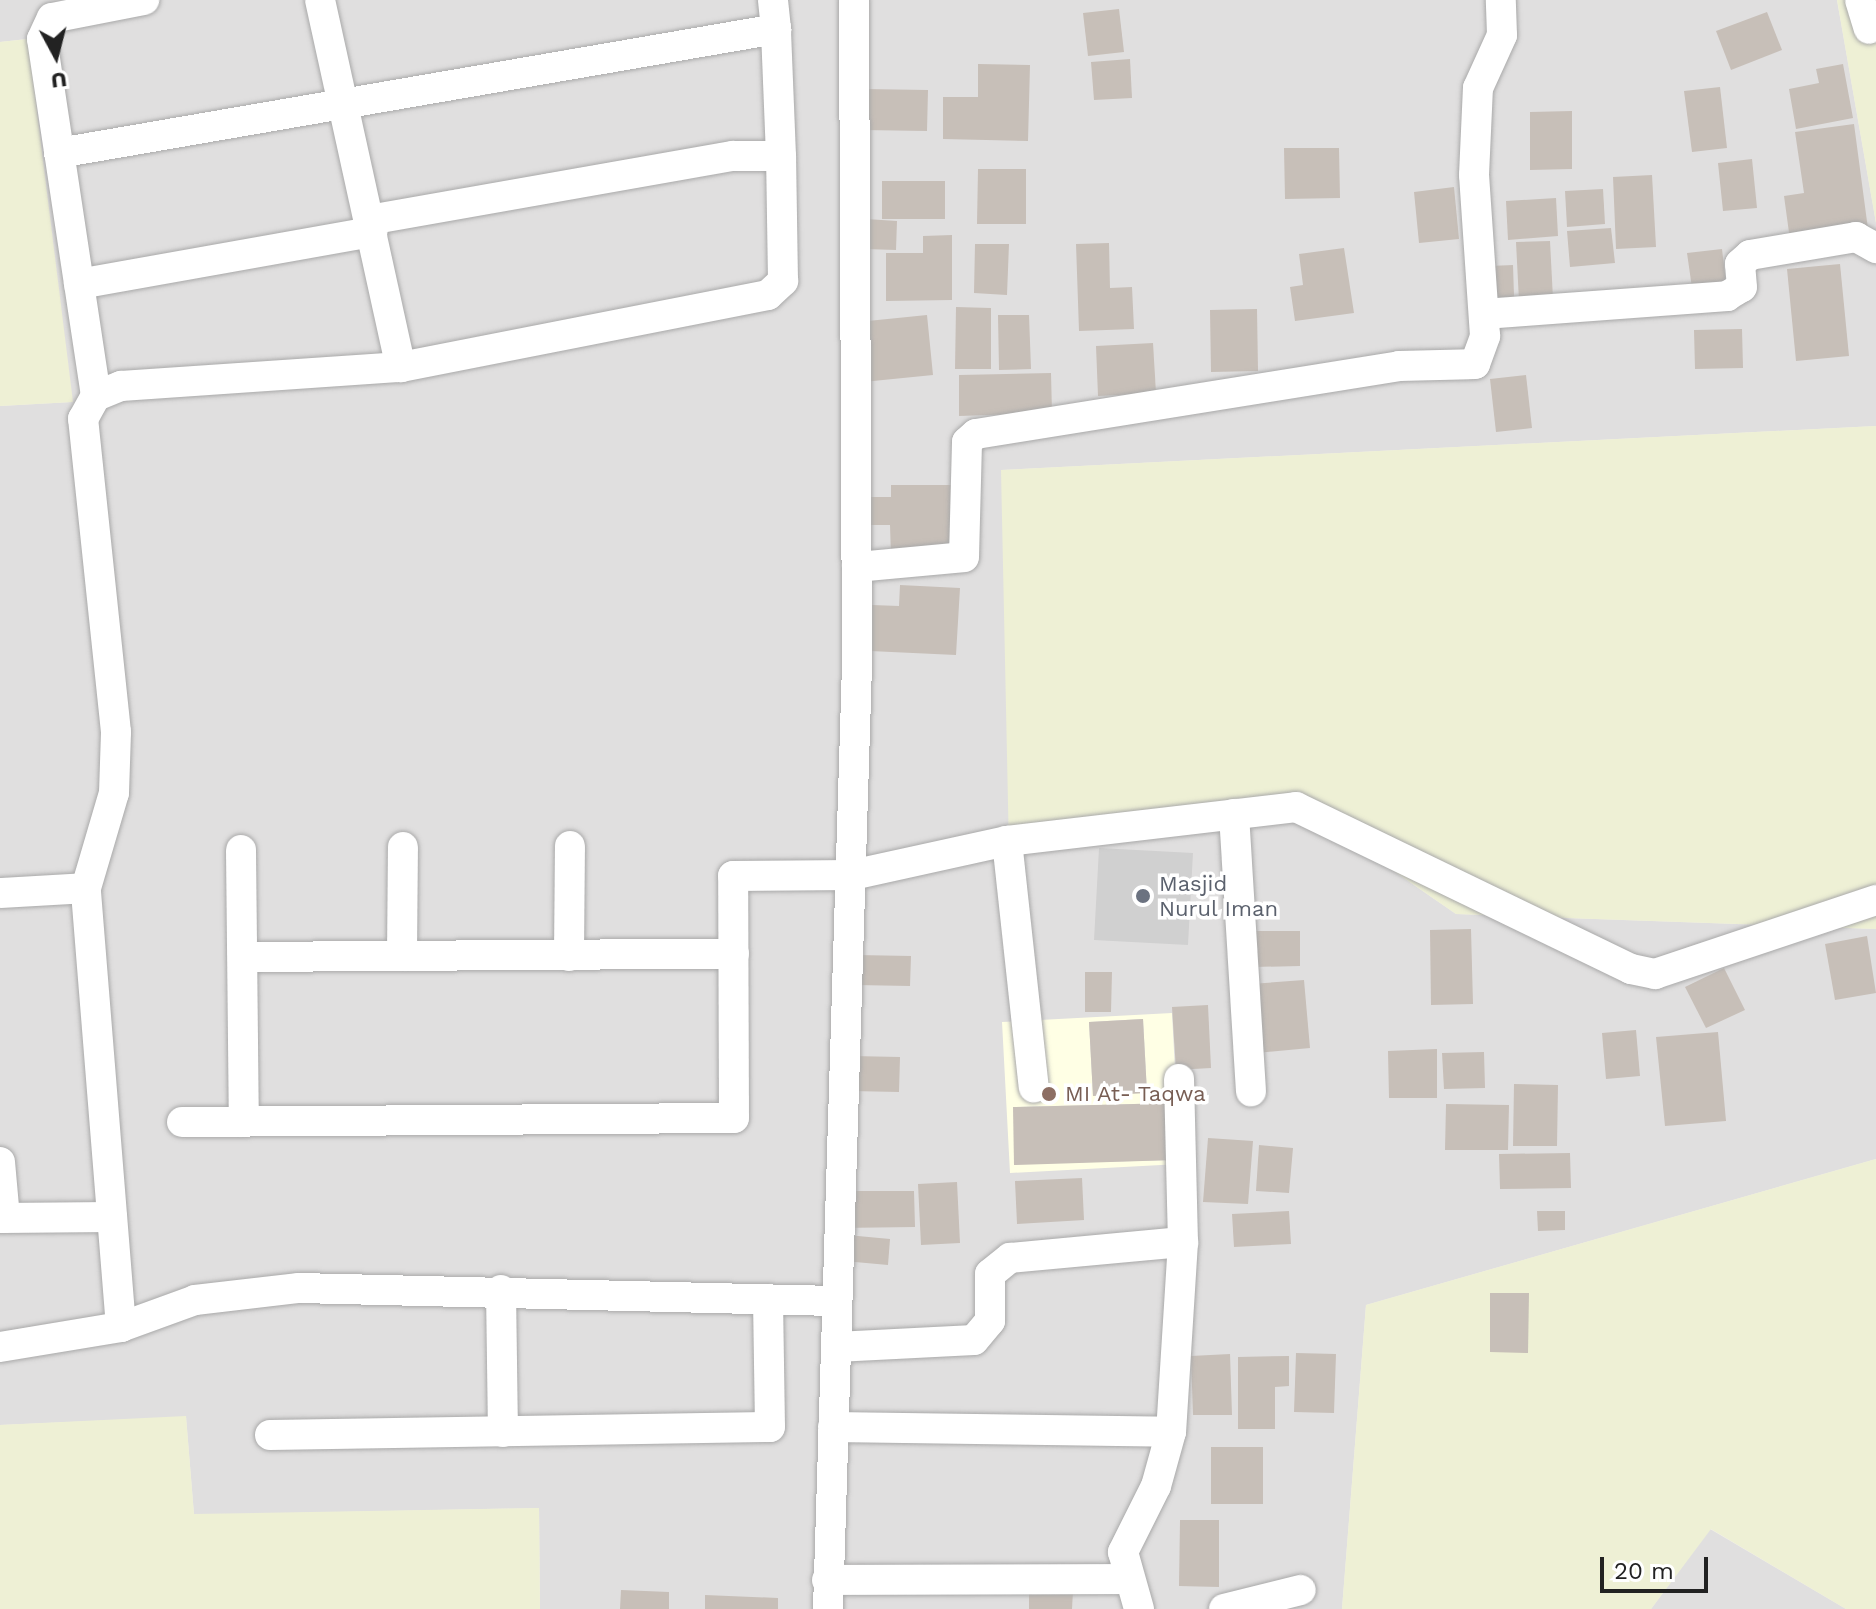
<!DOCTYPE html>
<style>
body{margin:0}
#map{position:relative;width:1876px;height:1609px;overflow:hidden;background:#f2efe9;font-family:"Work Sans",sans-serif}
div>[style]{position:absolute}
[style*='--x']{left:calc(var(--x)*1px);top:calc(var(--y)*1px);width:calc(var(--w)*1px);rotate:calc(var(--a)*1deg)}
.residential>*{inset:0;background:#e0dfdf}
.education>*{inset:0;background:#ffffe5}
.religious>*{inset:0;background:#d0d0d0}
.farmland>*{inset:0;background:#eef0d5}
.building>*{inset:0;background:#c7bfb8}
.roads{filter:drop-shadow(0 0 2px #a9a9a9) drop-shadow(0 0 2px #a9a9a9)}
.street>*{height:30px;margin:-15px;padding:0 15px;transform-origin:15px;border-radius:15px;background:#fff}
.dots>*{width:22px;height:22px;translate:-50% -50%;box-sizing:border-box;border:4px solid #fff;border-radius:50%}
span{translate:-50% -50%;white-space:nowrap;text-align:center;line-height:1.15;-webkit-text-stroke:7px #fff;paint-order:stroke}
.worship-label{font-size:22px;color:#5b616d}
.left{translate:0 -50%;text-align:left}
.education-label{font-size:22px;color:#785e54}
.north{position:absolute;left:16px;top:16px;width:80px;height:80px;-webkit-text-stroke:6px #fff;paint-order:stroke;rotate:173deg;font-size:22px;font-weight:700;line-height:32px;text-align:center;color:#222}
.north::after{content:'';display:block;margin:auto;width:28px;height:36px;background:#222;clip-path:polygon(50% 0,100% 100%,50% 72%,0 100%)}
.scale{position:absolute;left:1600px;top:1557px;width:108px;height:36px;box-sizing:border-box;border:4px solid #222;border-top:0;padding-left:10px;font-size:24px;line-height:28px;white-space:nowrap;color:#222;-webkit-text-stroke:6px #fff;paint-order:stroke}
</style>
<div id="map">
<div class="residential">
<div style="clip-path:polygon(0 0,1837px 0,1876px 223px,1876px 426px,1001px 470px,1295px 803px,1456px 914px,1876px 929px,1876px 1159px,1366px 1305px,1342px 1609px,540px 1609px,539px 1508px,194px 1515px,186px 1417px,0 1425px,0 406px,72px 402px,27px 39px,0 42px)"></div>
<div style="clip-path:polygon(1710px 1529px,1846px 1609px,1651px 1609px)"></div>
</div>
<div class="education">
<div style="clip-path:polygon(evenodd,1172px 1013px,1180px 1164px,1010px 1173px,1002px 1022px,1172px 1013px,1143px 1019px,1147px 1092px,1093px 1096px,1089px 1022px,1143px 1019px,1172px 1013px,1173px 1103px,1174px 1160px,1014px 1164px,1014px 1107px,1173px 1103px)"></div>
</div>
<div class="religious">
<div style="clip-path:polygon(1099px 848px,1193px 853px,1188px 945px,1094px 940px)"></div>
</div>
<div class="farmland">
<div style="clip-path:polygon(1837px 0,1876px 0,1876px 223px)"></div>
<div style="clip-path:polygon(28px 39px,73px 402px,0 406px,0 42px)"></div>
<div style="clip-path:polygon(1876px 426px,1876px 929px,1456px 914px,1295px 803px,1009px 851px,1001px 470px)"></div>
<div style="clip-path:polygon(1876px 1159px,1876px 1609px,1846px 1609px,1711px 1529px,1651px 1609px,1342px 1609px,1366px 1305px)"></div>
<div style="clip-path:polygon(186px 1416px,194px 1514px,539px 1508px,540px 1609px,0 1609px,0 1425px)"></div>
</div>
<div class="building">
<div style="clip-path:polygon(1119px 9px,1124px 52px,1088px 56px,1083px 13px)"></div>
<div style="clip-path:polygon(1767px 12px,1782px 50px,1731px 70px,1716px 31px)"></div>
<div style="clip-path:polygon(1130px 59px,1132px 98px,1094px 100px,1091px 62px)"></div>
<div style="clip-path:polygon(978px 64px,1030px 65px,1028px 141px,943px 139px,943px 97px,978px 97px)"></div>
<div style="clip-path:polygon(1843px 64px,1853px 118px,1796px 129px,1789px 89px,1819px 83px,1816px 69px)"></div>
<div style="clip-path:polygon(1720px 87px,1727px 148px,1692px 152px,1684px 91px)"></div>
<div style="clip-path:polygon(864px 89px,928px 90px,927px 131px,863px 130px)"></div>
<div style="clip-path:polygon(1572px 111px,1572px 169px,1530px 170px,1530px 112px)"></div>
<div style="clip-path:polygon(1854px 124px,1868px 229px,1790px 240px,1784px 196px,1804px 193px,1795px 132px)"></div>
<div style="clip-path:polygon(1284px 148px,1339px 148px,1340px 198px,1285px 199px)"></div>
<div style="clip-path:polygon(1752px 159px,1757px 208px,1723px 211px,1718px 163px)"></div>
<div style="clip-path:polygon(978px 169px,1026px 169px,1026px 224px,977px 224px)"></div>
<div style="clip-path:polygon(1652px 175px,1656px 247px,1616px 249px,1613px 177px)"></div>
<div style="clip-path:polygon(882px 181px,945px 181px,945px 219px,882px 219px)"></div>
<div style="clip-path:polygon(1454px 187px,1459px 239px,1419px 243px,1414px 192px)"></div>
<div style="clip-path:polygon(1603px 189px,1605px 224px,1567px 227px,1565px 191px)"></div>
<div style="clip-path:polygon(1556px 198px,1558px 236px,1508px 240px,1506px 201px)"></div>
<div style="clip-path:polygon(866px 219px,897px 221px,896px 250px,865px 249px)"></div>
<div style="clip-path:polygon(1611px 228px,1615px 263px,1570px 267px,1567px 231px)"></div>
<div style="clip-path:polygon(952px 235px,952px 300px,886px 301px,886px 253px,923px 253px,923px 236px)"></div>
<div style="clip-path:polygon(1550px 241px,1553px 299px,1519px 301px,1516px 242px)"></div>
<div style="clip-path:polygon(1109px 243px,1110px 288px,1132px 287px,1134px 329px,1079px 331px,1076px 244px)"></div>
<div style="clip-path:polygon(975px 244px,1009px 244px,1007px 295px,974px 293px)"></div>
<div style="clip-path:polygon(1344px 248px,1354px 313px,1295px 321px,1290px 287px,1303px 285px,1299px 254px)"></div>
<div style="clip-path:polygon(1722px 249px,1727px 291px,1693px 295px,1687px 253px)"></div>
<div style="clip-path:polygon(1840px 264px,1849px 356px,1796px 361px,1787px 269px)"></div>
<div style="clip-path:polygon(1513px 265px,1514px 297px,1492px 298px,1490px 266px)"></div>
<div style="clip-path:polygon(956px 307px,991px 308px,991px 369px,955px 369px)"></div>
<div style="clip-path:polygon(1257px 309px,1258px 371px,1211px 372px,1210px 310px)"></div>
<div style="clip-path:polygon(927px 315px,933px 375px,863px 382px,858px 322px)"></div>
<div style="clip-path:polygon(998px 315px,1029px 315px,1031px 369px,999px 370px)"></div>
<div style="clip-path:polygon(1742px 329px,1743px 368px,1695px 369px,1694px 330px)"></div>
<div style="clip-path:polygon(1153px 343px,1156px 393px,1098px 396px,1096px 346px)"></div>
<div style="clip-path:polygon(1051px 373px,1052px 413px,959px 416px,959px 375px)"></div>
<div style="clip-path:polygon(1526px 375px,1532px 428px,1496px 432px,1490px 379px)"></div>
<div style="clip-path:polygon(891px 485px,954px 485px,953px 556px,891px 556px,890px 525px,868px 525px,868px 497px,891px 497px)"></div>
<div style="clip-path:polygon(900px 585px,960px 588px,956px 655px,870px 651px,872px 605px,899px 606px)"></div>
<div style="clip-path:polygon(1471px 929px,1473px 1004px,1431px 1005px,1430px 930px)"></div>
<div style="clip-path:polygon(1253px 931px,1300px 931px,1300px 966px,1253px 967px)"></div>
<div style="clip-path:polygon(1867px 936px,1876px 993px,1835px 1000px,1825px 944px)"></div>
<div style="clip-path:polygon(857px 955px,911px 956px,910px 986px,856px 985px)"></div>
<div style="clip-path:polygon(1724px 968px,1745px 1010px,1706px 1028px,1685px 987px)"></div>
<div style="clip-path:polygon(1085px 972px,1112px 972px,1111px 1012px,1085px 1012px)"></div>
<div style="clip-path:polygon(1304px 980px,1310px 1048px,1256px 1053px,1251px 984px)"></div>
<div style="clip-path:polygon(1208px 1005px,1211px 1068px,1176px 1070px,1172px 1007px)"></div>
<div style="clip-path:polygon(1143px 1019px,1147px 1093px,1093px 1096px,1089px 1022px)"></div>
<div style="clip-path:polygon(1636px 1030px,1640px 1076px,1606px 1079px,1602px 1033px)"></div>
<div style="clip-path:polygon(1718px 1032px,1726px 1121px,1665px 1126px,1656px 1037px)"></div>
<div style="clip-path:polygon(1437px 1049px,1437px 1098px,1389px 1098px,1388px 1051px)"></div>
<div style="clip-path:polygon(1484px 1052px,1485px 1088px,1444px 1089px,1442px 1053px)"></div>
<div style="clip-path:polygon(852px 1056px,900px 1057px,899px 1092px,851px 1091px)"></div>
<div style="clip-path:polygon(1514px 1084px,1558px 1085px,1557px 1146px,1513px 1146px)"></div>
<div style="clip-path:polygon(1173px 1103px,1174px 1160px,1014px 1165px,1013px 1107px)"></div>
<div style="clip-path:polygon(1446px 1104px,1509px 1105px,1508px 1150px,1445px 1150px)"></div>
<div style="clip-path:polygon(1208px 1138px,1253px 1141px,1248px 1204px,1203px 1202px)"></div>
<div style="clip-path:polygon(1259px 1145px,1293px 1148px,1289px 1193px,1256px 1191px)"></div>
<div style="clip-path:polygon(1570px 1153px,1571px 1188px,1500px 1189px,1499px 1154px)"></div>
<div style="clip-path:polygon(1082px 1178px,1084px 1220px,1017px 1224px,1015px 1181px)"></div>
<div style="clip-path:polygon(957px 1182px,960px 1243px,921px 1245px,918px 1184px)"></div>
<div style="clip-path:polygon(840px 1191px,914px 1191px,915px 1227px,839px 1228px)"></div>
<div style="clip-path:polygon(1289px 1211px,1291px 1244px,1234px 1247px,1232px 1214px)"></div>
<div style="clip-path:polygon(1537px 1211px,1565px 1211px,1565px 1230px,1538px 1231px)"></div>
<div style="clip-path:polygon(847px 1235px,890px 1239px,888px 1265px,844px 1261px)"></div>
<div style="clip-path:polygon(1490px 1293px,1529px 1293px,1528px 1353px,1490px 1352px)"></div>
<div style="clip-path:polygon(1296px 1353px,1336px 1354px,1334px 1413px,1294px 1412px)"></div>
<div style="clip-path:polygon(1230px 1354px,1232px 1415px,1193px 1415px,1191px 1356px)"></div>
<div style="clip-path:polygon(1289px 1356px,1289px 1386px,1275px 1387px,1275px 1429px,1238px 1429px,1238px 1357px)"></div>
<div style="clip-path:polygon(1211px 1447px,1263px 1447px,1263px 1504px,1211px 1504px)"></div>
<div style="clip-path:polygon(1180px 1520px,1219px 1520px,1219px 1587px,1179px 1586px)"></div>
<div style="clip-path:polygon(621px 1590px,669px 1592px,669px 1609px,620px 1609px)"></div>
<div style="clip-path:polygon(1029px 1590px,1073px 1591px,1072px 1609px,1029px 1609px)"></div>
<div style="clip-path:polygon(705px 1595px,778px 1598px,778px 1609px,705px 1609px)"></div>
</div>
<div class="roads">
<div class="street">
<div style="--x:320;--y:0;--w:376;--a:77.6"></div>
<div style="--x:401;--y:367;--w:374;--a:-11.1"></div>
<div style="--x:768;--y:295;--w:21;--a:-43"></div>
<div style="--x:783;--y:281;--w:125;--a:-90.9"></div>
<div style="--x:1860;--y:0;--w:30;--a:73"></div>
<div style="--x:59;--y:153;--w:728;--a:-9.81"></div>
<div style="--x:776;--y:29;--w:29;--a:-96"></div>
<div style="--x:369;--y:220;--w:370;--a:-10"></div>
<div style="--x:733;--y:156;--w:48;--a:0"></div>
<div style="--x:781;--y:156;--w:127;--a:-92.3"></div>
<div style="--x:79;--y:284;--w:298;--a:-10.1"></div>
<div style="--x:1484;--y:314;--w:244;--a:-4.2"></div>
<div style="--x:1727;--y:296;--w:17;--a:-31"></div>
<div style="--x:1742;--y:287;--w:23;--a:-95"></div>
<div style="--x:1740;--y:264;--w:13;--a:-42"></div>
<div style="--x:1750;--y:255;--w:108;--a:-9.6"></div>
<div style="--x:1856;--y:237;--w:23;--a:29"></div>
<div style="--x:96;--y:396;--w:27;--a:-22"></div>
<div style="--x:121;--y:386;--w:281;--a:-3.9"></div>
<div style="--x:857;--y:567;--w:107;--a:-5.3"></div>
<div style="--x:964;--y:557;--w:115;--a:-88.5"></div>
<div style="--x:967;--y:442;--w:12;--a:-42"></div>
<div style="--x:976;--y:434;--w:428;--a:-9.1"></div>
<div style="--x:1399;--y:366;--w:76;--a:-1.5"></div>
<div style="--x:1475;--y:364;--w:30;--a:-70"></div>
<div style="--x:1485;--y:336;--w:161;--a:-93.9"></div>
<div style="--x:1474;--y:175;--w:87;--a:-87.4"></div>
<div style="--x:1478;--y:88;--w:58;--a:-65.6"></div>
<div style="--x:1502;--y:35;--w:35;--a:-92"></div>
<div style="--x:1234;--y:814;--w:278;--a:86.5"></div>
<div style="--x:1007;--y:841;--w:248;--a:83.8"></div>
<div style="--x:241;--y:850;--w:272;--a:89.4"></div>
<div style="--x:0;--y:893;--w:86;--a:-3.3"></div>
<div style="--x:402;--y:956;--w:109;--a:-89.5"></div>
<div style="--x:569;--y:956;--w:110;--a:-89.5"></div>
<div style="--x:243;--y:957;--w:491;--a:-0.4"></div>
<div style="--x:1179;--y:1079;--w:163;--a:88.6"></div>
<div style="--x:182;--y:1122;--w:552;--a:-0.42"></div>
<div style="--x:734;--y:1118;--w:242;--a:-90.2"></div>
<div style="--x:733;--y:876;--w:119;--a:-0.5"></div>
<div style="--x:852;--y:875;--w:159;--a:-12.4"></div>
<div style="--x:1007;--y:841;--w:291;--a:-6.7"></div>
<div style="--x:1296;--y:807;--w:372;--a:25.8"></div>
<div style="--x:1631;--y:969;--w:25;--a:12"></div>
<div style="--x:1655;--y:974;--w:233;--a:-18.5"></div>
<div style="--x:0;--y:1162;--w:56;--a:84.9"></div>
<div style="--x:0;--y:1218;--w:112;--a:-0.5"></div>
<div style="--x:501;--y:1290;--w:142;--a:89.2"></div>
<div style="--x:121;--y:1327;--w:440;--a:-94.6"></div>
<div style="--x:86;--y:888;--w:99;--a:-73.6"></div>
<div style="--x:114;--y:793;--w:61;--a:-88.1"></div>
<div style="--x:116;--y:732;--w:315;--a:-96"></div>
<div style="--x:83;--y:419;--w:26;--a:-61"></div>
<div style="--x:96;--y:396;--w:361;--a:-98.6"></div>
<div style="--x:42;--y:39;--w:23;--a:-65"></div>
<div style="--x:52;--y:18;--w:94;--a:-11.1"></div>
<div style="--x:0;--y:1347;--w:123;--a:-9.4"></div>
<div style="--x:121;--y:1327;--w:79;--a:-20"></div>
<div style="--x:195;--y:1300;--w:105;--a:-6.6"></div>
<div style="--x:299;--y:1288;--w:537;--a:1.39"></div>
<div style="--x:836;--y:1347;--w:138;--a:-2.9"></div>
<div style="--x:974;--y:1340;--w:25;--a:-50"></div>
<div style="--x:990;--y:1321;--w:47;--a:-90"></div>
<div style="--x:990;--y:1274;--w:26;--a:-39"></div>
<div style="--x:1010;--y:1258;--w:174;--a:-5.3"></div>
<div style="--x:1183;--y:1242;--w:190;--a:93.6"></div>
<div style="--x:1171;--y:1432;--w:56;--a:105.5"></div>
<div style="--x:1156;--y:1486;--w:74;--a:116.6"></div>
<div style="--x:1123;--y:1552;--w:59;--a:74.3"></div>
<div style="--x:833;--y:1427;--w:338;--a:0.8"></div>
<div style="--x:270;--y:1435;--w:500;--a:-0.92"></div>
<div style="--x:770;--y:1427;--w:128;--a:-90.9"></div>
<div style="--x:827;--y:1580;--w:301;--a:-0.2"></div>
<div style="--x:828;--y:1609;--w:942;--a:-88.24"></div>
<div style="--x:857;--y:667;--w:667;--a:-90.26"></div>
<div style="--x:1224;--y:1609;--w:79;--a:-13.9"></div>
</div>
</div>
<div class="dots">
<div style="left:1143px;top:896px;background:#6b7280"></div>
<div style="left:1049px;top:1094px;background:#8d6e63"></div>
</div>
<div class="worship-label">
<span class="left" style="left:1159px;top:896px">Masjid<br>Nurul Iman</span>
</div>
<div class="education-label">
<span class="left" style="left:1065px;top:1094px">MI At- Taqwa</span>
</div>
<div class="north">U</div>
<div class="scale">20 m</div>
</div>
